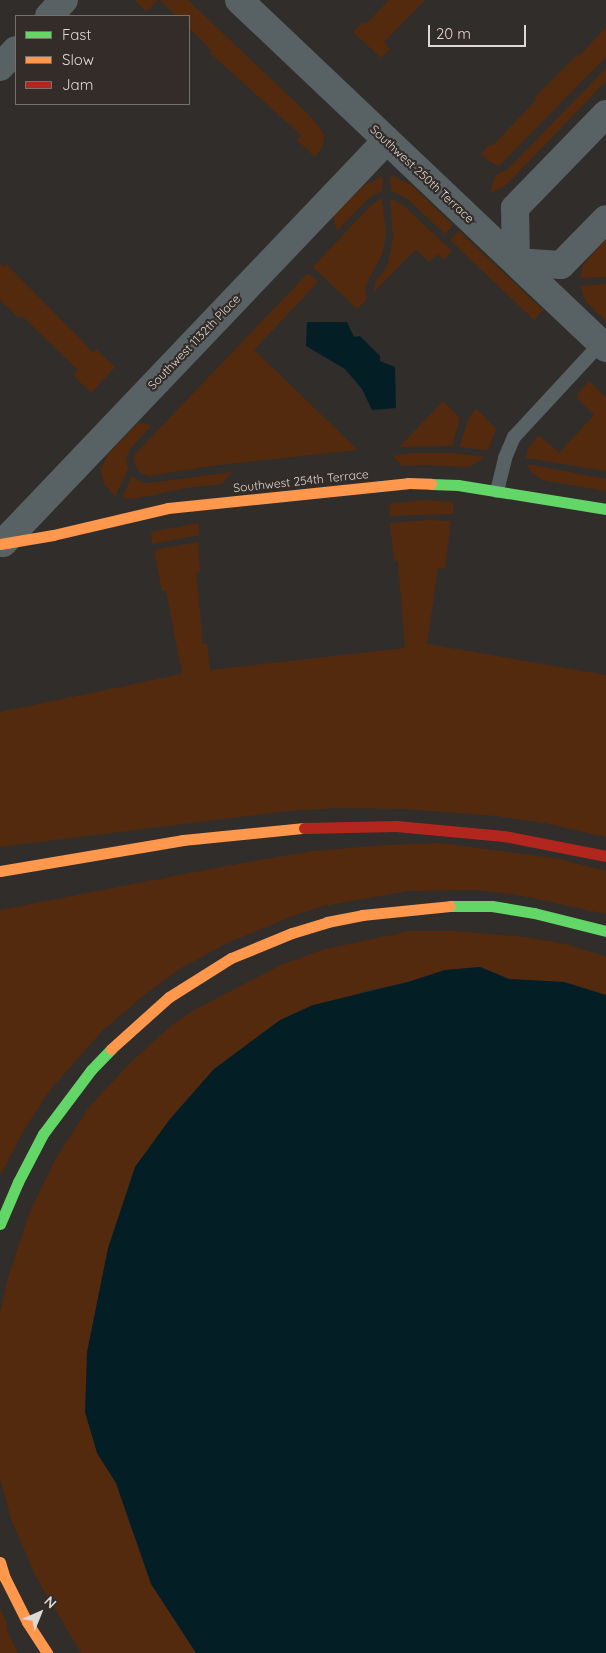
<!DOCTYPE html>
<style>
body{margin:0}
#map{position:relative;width:606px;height:1653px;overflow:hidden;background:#302d2b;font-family:Quicksand,sans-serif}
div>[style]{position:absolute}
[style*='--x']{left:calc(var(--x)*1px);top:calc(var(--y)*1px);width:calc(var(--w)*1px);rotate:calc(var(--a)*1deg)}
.green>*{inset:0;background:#542a0e}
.water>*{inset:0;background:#041e26}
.lane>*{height:14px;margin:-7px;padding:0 7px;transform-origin:7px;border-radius:7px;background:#586163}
.street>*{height:28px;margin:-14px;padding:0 14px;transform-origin:14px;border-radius:14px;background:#586163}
.fast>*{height:11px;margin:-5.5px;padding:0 5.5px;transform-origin:5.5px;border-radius:5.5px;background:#63d668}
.slow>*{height:11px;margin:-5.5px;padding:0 5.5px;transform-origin:5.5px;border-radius:5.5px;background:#ff974d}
.jam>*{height:11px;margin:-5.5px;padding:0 5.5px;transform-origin:5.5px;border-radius:5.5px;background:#b3261e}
span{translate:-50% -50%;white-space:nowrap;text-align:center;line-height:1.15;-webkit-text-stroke:4.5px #332c28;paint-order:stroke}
.street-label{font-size:12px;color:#ddd8d5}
.legend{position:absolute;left:15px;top:15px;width:175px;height:90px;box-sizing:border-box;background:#332c28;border:1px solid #77716d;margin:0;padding:6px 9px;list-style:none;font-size:15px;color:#ddd8d5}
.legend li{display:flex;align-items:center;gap:10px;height:25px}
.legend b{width:25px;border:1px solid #77716d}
.north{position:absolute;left:15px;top:1588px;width:50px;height:50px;-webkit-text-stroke:4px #332c28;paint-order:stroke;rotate:44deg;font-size:14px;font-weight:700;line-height:20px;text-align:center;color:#ddd8d5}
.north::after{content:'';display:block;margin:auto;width:18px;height:22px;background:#ddd8d5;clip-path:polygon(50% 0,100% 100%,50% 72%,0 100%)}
.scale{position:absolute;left:428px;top:25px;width:98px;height:22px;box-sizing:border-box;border:2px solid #ddd8d5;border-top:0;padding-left:6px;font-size:15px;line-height:18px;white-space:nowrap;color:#ddd8d5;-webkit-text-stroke:4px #332c28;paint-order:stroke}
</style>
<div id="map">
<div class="green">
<div style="clip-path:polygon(135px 0,158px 0,146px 12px)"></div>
<div style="clip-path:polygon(160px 0,188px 0,313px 119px,324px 134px,323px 145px,315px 157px,297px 140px,301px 135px,210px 53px,212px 51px,189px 28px,189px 16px,176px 16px)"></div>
<div style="clip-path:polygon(389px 0,425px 0,384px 42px,390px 49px,381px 58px,353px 32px,363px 22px,366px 24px)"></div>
<div style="clip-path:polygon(606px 27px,606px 57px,500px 165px,496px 165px,486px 159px,481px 154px,490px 144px,492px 146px,536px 100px,534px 98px,578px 54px,580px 55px)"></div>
<div style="clip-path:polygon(606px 68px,606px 81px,511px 180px,503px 187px,490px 193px,495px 175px,507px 170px)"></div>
<div style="clip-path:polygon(390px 175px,410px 184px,453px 225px,445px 234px,406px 198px,391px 191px)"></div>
<div style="clip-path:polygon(383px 176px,382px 191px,371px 196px,337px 231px,333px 216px,363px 186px)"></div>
<div style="clip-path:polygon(382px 198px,386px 232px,383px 252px,365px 287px,367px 299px,357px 309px,313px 267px,369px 207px)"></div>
<div style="clip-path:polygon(390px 198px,404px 206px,452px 251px,444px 260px,437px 254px,429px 262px,416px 249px,374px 292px,375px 282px,387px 267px,393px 239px)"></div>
<div style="clip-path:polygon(459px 231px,543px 310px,534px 320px,450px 240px)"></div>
<div style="clip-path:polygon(606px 239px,606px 277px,580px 278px,583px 265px)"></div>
<div style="clip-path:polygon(0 263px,4px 267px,6px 264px,93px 352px,96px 349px,115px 367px,91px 393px,73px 375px,78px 370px,22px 316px,19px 318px,0 300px)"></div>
<div style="clip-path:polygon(308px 273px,318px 282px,254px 350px,358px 450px,211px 466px,149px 476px,139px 472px,133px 462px,135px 454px)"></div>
<div style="clip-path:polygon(606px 284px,606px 321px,586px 302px,580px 286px)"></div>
<div style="clip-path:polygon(589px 381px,606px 397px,606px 471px,526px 458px,528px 448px,538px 436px,540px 436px,559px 453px,594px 415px,577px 398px,578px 393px)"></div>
<div style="clip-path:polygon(443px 401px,460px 418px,452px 446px,399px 447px)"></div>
<div style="clip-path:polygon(476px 408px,496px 429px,488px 450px,459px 447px,468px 420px)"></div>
<div style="clip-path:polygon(138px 423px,152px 425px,130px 449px,126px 459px,128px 469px,115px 496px,104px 484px,101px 472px,102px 466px,109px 453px)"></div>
<div style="clip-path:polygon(412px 453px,452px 453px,485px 457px,469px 467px,422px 465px,402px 466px,393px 456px)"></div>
<div style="clip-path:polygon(527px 464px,606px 479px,606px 491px,542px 480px,531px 472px)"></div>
<div style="clip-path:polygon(232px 472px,222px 484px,186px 488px,134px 499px,122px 498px,132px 476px,140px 482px,149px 483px)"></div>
<div style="clip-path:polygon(424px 500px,453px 502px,453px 514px,389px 516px,390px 504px)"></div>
<div style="clip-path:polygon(427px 520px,451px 521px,445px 569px,438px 568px,427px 644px,606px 675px,606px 837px,545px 823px,496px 816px,404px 809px,338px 808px,289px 811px,0 847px,0 712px,182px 674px,166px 591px,162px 591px,154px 550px,198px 542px,200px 572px,196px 573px,203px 644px,207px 644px,210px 670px,405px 648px,398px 561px,394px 561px,390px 523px)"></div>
<div style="clip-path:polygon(198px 523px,200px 535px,152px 544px,151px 532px)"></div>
<div style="clip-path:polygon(441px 843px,560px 859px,606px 871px,606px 914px,513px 894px,475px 890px,408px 891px,324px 906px,293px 916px,227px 943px,181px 968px,148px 992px,103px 1030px,50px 1090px,25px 1128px,0 1176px,0 910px,226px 866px,314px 851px,385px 845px)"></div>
<div style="clip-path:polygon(410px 931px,454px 931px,526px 937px,566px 944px,606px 957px,606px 995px,564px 982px,509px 979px,480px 967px,445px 970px,408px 982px,368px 990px,338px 1000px,214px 1069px,170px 1119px,135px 1167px,97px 1453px,116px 1483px,132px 1531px,196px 1653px,81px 1653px,36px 1577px,11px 1519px,0 1478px,0 1313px,7px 1281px,30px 1211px,55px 1160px,89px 1107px,130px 1063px,172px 1025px,194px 1010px,283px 964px,325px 949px)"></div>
<div style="clip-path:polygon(0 1608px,8px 1626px,6px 1629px,18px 1653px,0 1653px)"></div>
</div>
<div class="water">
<div style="clip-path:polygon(307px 322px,347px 322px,354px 337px,360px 336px,380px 356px,380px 361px,395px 367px,396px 408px,372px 410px,362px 389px,345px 369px,306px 346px)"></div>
<div style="clip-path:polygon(480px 967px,509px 979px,564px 982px,606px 995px,606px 1653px,196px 1653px,151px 1584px,116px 1483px,97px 1453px,85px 1412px,87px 1352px,108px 1248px,135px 1167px,170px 1119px,214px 1069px,280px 1020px,313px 1005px,408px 982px,445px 970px)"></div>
</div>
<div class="lane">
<div style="--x:497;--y:491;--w:34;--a:-76"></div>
<div style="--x:505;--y:458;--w:23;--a:-67"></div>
<div style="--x:514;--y:437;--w:128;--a:-47.2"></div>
</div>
<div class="street">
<div style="--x:239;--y:0;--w:506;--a:43.48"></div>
<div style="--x:49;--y:16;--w:22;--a:-47"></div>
<div style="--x:0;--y:67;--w:23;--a:-47"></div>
<div style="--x:606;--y:114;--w:131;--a:134.1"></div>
<div style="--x:515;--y:208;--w:54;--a:88.9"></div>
<div style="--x:516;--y:262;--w:45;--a:3.8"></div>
<div style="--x:561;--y:265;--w:64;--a:-45.6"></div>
<div style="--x:3;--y:543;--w:555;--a:-46.39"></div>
</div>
<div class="fast">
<div style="--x:431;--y:484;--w:27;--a:2"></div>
<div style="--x:458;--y:485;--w:150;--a:9.2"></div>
<div style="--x:450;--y:906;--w:42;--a:0"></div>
<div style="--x:492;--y:906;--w:43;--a:9.5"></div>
<div style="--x:534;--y:913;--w:74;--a:14"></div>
<div style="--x:0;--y:1224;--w:46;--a:-66.8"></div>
<div style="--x:18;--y:1182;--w:54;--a:-62.5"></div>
<div style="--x:43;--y:1134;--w:80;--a:-53.1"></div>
<div style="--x:91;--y:1070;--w:29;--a:-46"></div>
</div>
<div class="slow">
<div style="--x:0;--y:544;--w:54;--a:-9.6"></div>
<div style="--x:53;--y:535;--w:118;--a:-13.2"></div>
<div style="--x:168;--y:508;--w:241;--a:-5.9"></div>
<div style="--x:408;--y:483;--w:23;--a:2"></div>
<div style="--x:0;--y:871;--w:186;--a:-9.6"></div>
<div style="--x:183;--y:840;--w:122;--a:-5.7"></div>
<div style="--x:111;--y:1049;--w:78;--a:-41.9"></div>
<div style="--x:169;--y:997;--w:73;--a:-32.2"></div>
<div style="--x:231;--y:958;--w:66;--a:-22.3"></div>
<div style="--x:292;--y:933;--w:37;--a:-17"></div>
<div style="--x:327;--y:922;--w:36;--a:-11"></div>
<div style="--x:362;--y:915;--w:88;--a:-5.8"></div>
<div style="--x:0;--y:1562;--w:17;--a:73"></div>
<div style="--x:5;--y:1578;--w:49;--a:63.4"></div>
<div style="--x:27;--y:1622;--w:37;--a:57"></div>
</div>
<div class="jam">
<div style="--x:304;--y:828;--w:92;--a:-1.2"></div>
<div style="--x:396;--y:826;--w:108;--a:5.3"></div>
<div style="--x:504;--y:836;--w:104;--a:11.1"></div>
</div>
<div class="street-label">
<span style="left:422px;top:174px;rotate:43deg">Southwest 250th Terrace</span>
<span style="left:194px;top:342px;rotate:-46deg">Southwest 1132th Place</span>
<span style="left:301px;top:481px;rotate:-6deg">Southwest 254th Terrace</span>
</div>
<ul class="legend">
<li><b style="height:6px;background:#63d668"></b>Fast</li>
<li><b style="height:6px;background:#ff974d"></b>Slow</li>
<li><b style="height:6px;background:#b3261e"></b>Jam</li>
</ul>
<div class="north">N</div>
<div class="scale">20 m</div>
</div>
